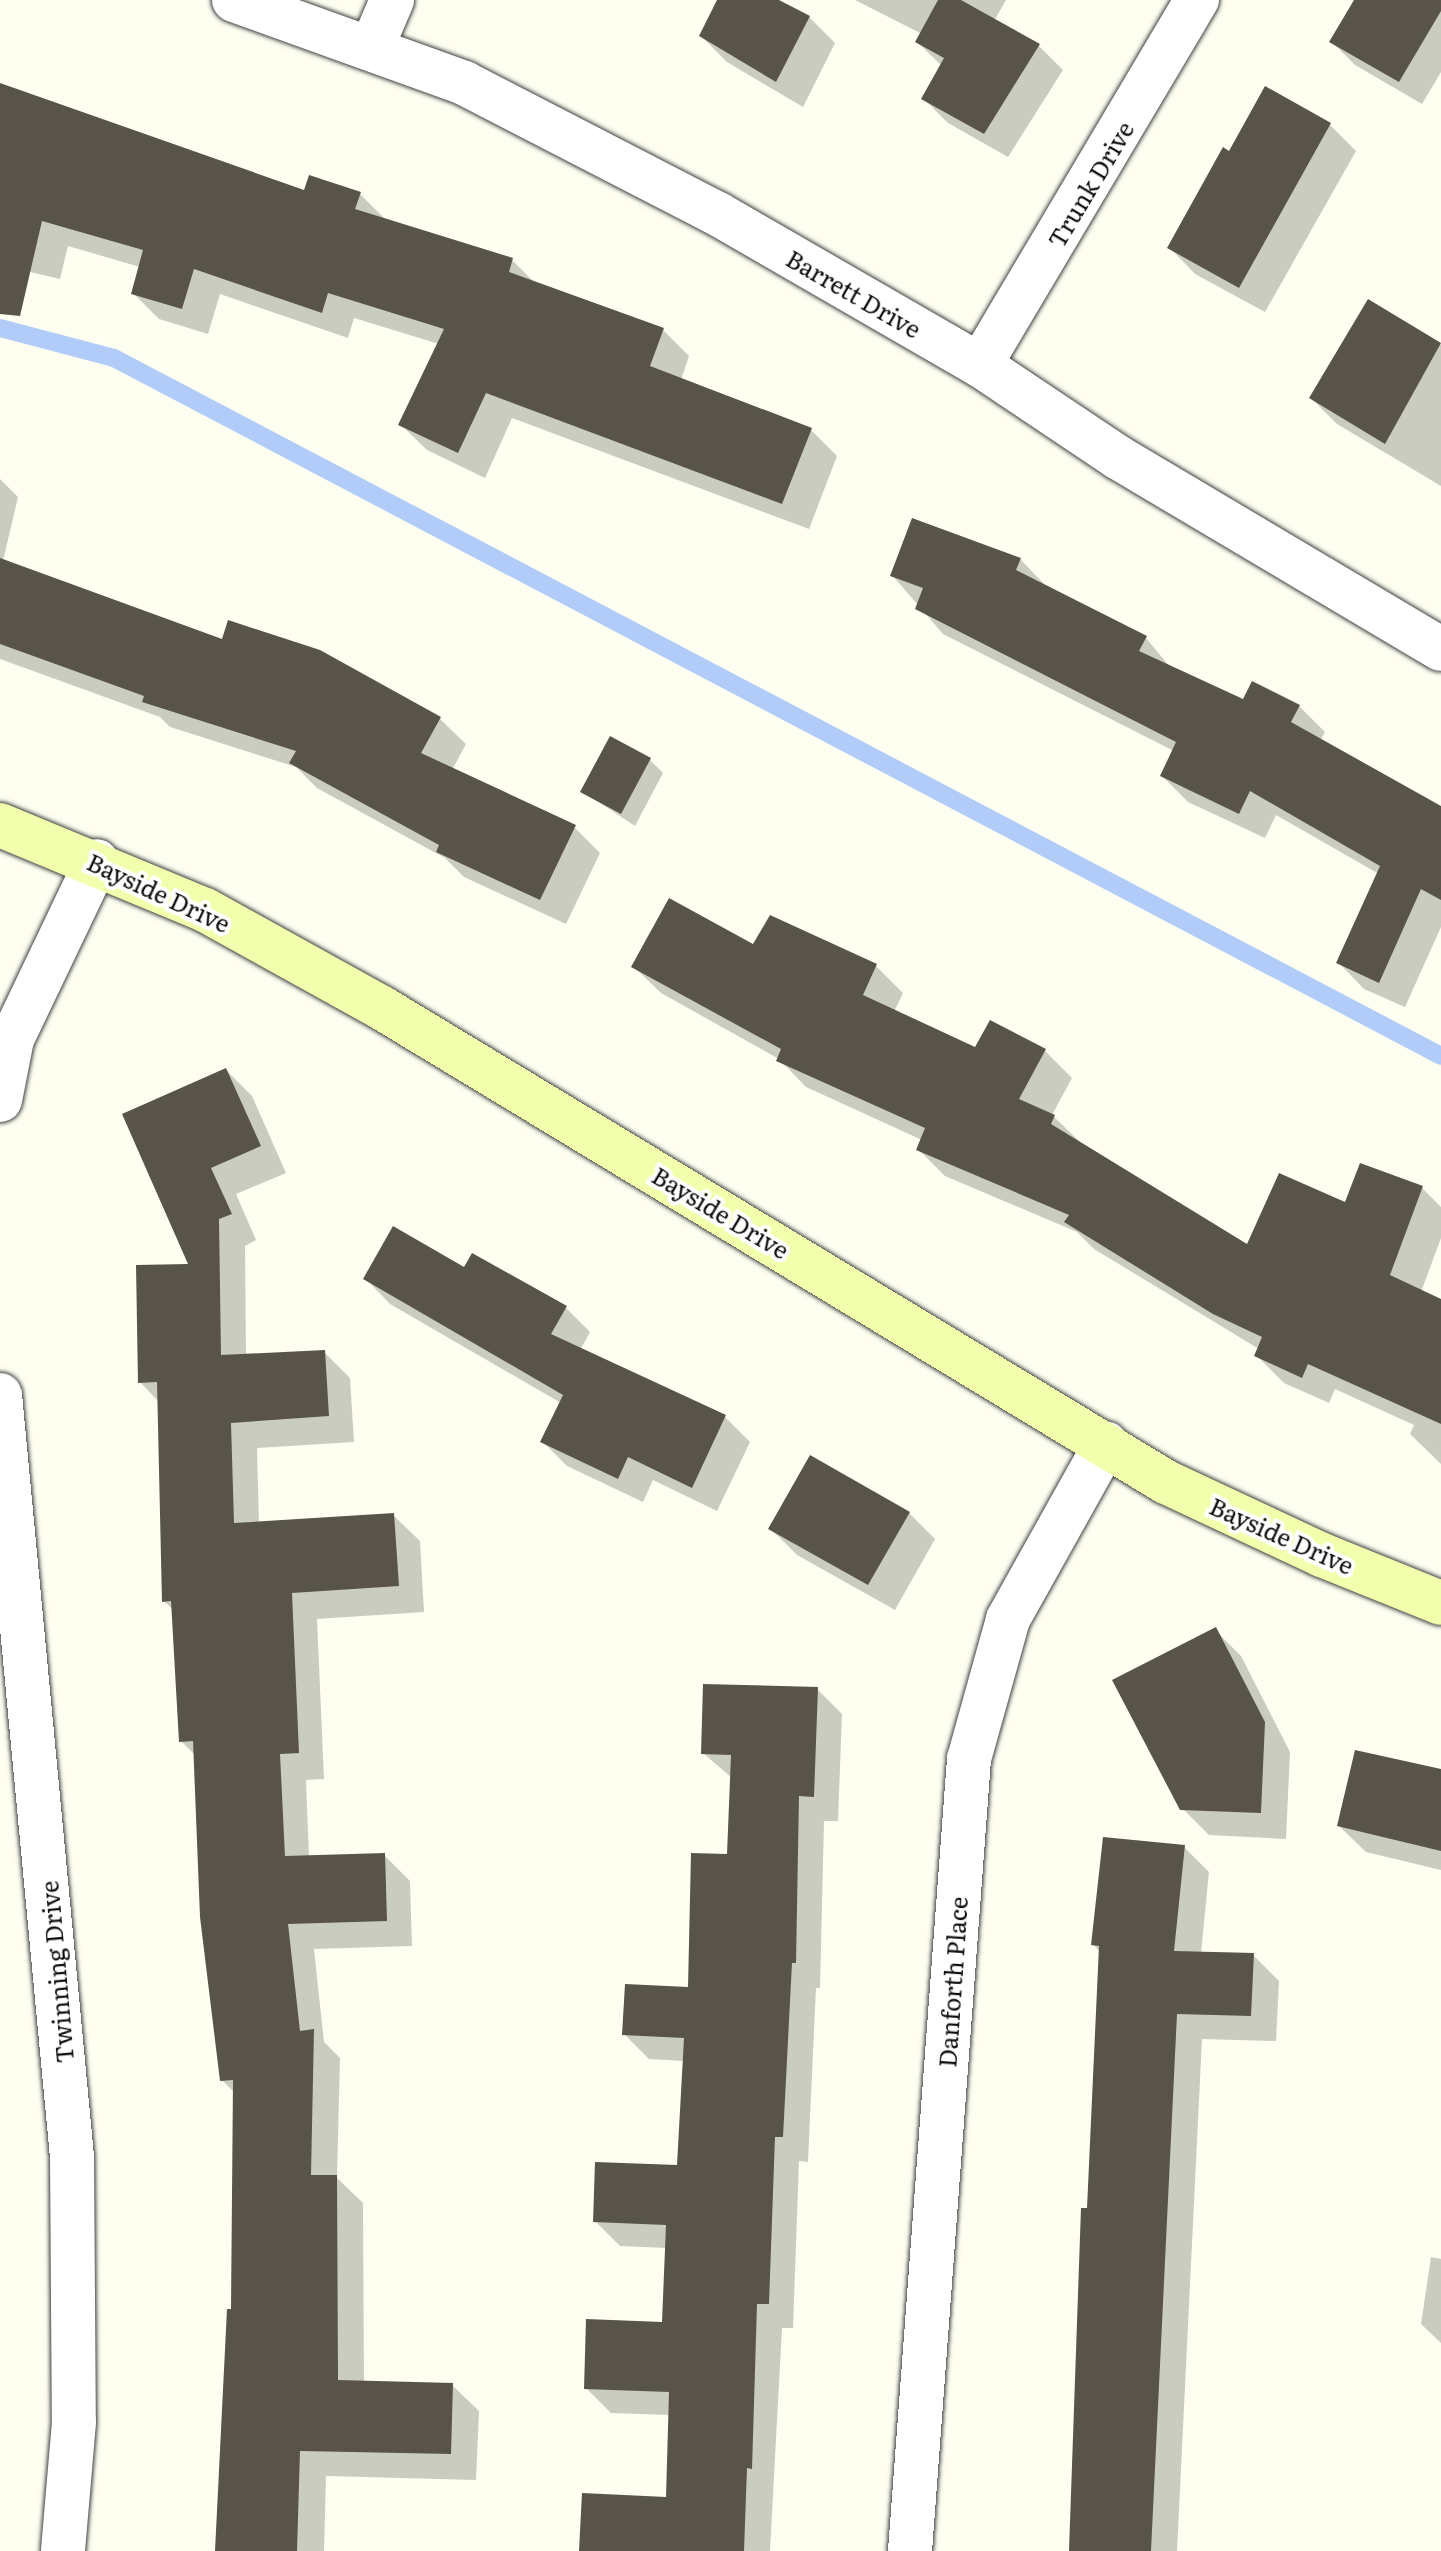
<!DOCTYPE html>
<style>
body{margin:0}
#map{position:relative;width:1441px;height:2551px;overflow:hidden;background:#fefff1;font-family:Literata,serif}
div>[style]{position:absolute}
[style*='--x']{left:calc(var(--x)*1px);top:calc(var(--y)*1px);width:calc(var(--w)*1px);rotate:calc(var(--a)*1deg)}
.shadow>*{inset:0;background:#0003}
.stream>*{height:18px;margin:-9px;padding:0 9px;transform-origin:9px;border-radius:9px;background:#b2ccfa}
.building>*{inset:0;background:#58544a}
.roads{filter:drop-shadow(0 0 2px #424242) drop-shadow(0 0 2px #424242)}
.street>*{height:44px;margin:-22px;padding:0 22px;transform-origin:22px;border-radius:22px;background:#fff}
.secondary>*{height:44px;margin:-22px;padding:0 22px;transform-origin:22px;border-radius:22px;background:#f2ffac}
span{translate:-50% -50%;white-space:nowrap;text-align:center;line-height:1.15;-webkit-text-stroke:8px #fff;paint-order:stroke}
.street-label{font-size:24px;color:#0f0f0f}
</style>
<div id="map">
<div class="shadow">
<div style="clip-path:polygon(719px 0,775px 0,809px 17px,835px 43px,803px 107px,727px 62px,701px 36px)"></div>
<div style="clip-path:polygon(855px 0,1006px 0,994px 21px,1039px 46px,1063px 70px,1008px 157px,948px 123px,924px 99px,942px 66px,917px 42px,922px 34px)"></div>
<div style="clip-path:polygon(1356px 0,1441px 0,1441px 72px,1422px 104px,1355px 65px,1332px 42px)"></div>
<div style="clip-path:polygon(0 88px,305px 193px,360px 194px,387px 221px,512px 260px,536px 284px,663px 330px,689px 356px,681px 380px,810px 429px,837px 456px,809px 529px,512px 418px,485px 478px,427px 450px,400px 424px,439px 344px,354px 318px,348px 338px,220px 294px,208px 334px,159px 319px,133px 293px,140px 267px,68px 246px,60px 279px,0 265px)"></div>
<div style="clip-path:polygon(1330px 125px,1356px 151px,1265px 312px,1195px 274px,1169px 247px,1230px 153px)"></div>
<div style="clip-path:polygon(1369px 302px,1441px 345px,1441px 486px,1337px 424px,1311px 398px)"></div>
<div style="clip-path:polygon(0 479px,18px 497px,3px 561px,223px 642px,319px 652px,440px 719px,466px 744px,452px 770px,574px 827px,600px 853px,566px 924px,464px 877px,445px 858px,317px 788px,296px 767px,170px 727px,160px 717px,0 659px)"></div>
<div style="clip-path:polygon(1020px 559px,1045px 585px,1146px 638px,1170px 667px,1244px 701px,1299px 706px,1325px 732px,1320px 741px,1441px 808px,1441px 927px,1405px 1007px,1364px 989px,1339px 963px,1379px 874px,1276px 815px,1265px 838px,1188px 802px,1162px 776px,1174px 751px,943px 634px,892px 575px)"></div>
<div style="clip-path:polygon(610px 739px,650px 760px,663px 773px,635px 826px,582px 791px)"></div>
<div style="clip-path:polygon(753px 947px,876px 966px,903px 993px,894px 1012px,976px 1050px,1045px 1051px,1072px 1078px,1052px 1115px,1082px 1144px,1248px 1246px,1346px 1205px,1422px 1188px,1441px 1207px,1441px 1238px,1421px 1292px,1441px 1301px,1441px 1464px,1410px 1434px,1414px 1425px,1335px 1389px,1329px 1403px,1284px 1383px,1257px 1356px,1259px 1349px,1094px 1249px,1077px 1232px,945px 1176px,918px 1149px,922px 1140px,806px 1087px,779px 1059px,661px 993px,633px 966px)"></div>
<div style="clip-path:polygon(226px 1070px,252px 1096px,286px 1173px,236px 1194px,256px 1240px,245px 1246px,246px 1356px,324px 1352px,350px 1378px,354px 1442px,257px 1448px,259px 1524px,393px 1515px,420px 1541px,424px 1612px,317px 1619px,324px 1779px,306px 1780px,309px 1857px,384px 1855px,410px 1881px,412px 1946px,314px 1949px,324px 2042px,340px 2058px,337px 2178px,363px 2203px,364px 2383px,452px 2385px,479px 2411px,476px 2480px,326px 2476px,324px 2551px,217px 2551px,233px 2311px,235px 2093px,222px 2080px,196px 1756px,181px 1741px,173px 1610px,164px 1601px,159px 1402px,140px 1382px,191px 1266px)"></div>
<div style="clip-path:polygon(366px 1279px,566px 1308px,590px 1332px,580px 1350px,725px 1417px,750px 1442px,717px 1511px,653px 1480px,643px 1502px,567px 1466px,542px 1441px,561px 1403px,390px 1304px)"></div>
<div style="clip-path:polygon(909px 1513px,935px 1539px,895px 1610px,797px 1555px,771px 1529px)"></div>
<div style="clip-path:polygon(1215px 1630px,1241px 1656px,1290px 1752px,1286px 1839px,1209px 1835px,1182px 1808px)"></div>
<div style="clip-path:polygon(817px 1689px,842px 1714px,838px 1821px,824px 1821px,820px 1988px,816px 1988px,808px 2162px,799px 2161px,793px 2328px,782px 2328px,770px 2551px,581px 2551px,668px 2499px,671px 2415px,611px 2413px,586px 2388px,664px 2324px,667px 2248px,620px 2246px,595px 2221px,679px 2167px,684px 2061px,649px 2059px,624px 2034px,690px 1989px,729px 1856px,732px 1778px,703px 1753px)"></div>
<div style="clip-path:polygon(1441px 1771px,1441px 1870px,1366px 1852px,1339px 1826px)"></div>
<div style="clip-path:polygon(1184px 1847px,1209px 1872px,1201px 1953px,1253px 1955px,1279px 1981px,1276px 2041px,1202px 2039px,1177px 2551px,1071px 2551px,1100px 1952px,1093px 1944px)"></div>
<div style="clip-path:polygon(1431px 2257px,1441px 2259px,1441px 2343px,1421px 2324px)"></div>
</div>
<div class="stream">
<div style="--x:0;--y:328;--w:118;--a:14.7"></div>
<div style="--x:114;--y:358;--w:1499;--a:27.74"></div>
</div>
<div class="building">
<div style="clip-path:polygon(717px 0,779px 0,810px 16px,776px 82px,699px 36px)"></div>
<div style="clip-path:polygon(938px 0,961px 0,1040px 44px,984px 134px,921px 99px,944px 58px,915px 42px)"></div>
<div style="clip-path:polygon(1354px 0,1441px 0,1441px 11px,1399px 82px,1329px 42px)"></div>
<div style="clip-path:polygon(0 83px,304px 190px,309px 175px,361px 192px,355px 209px,513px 258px,509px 272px,664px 328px,650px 366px,812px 428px,782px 504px,486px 393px,458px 453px,398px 425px,444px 329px,328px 293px,322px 313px,194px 269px,182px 309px,131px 294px,143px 250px,42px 221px,20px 316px,0 314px)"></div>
<div style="clip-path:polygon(1265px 86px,1331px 123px,1239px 288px,1167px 248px,1223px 147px,1229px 151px)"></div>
<div style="clip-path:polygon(1368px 299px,1441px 343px,1385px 444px,1309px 398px)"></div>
<div style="clip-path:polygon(912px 518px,1021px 558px,1016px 570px,1147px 636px,1139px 651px,1243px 699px,1252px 681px,1300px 705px,1291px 722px,1441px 806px,1441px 900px,1421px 889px,1379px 983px,1336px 963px,1380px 866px,1250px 791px,1239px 814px,1160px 776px,1176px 742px,915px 609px,923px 588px,890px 576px)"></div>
<div style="clip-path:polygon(0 558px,222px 639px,228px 620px,320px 650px,441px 717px,421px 753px,576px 825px,540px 900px,436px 852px,439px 845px,289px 763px,296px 751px,142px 702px,144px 696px,0 644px)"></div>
<div style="clip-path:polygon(610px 736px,651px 758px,621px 814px,580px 792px)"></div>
<div style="clip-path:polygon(669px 898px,753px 944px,770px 915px,877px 964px,863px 995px,975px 1047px,990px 1020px,1046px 1049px,1019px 1099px,1055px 1115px,1051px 1124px,1247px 1244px,1279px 1173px,1345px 1202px,1360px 1163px,1423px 1186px,1390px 1275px,1441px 1299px,1441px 1424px,1308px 1364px,1302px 1378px,1254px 1356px,1262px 1337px,1213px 1314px,1064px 1222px,1069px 1215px,916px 1150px,925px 1128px,776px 1061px,781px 1049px,631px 967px)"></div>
<div style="clip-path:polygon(226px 1068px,261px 1146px,211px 1168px,232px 1214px,219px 1219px,221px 1355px,325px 1350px,329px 1416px,231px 1423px,234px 1523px,394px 1513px,399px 1586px,292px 1593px,299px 1753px,280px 1754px,285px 1856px,385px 1853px,387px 1921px,288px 1924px,300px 2031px,314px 2029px,311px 2175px,337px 2175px,338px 2380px,453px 2383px,451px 2454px,300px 2451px,297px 2551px,215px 2551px,227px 2309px,231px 2309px,233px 2080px,220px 2081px,200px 1917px,193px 1741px,179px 1742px,171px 1601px,162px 1602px,157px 1382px,138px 1383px,136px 1265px,188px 1264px,122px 1114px)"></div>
<div style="clip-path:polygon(393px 1226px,464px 1267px,472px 1253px,567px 1306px,551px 1334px,726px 1415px,692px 1488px,628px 1457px,618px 1479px,540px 1442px,563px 1395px,363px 1279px)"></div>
<div style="clip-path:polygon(810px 1455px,910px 1512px,868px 1585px,768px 1529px)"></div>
<div style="clip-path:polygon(1216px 1627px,1265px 1722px,1261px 1813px,1180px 1810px,1112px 1680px)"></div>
<div style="clip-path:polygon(703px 1684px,818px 1687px,814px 1797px,799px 1796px,796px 1963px,792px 1963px,783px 2137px,775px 2137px,769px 2304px,757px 2304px,752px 2469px,747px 2468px,744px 2551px,579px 2551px,582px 2493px,666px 2497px,669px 2392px,584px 2389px,586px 2319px,662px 2322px,666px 2225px,593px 2222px,595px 2162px,677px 2165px,684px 2038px,622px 2035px,625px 1984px,688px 1987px,691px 1853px,727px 1854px,731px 1755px,701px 1754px)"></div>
<div style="clip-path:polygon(1355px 1750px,1441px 1769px,1441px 1851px,1337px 1826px)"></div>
<div style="clip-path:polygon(1103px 1837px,1185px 1845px,1174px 1951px,1254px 1953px,1251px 2016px,1177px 2014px,1151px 2551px,1069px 2551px,1081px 2208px,1087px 2208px,1099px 1946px,1091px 1945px)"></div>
</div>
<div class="roads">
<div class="street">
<div style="--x:234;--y:0;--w:245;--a:19.8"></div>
<div style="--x:464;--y:83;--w:286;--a:27.3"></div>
<div style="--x:718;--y:214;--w:302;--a:30"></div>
<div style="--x:980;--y:365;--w:167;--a:33.8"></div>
<div style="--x:1119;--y:458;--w:374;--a:30.7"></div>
<div style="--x:372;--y:47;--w:51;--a:-66.9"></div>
<div style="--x:980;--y:365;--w:425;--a:-59.3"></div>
<div style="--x:0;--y:1100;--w:62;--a:-78.9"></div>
<div style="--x:12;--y:1039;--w:197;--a:-64.5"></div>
<div style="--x:0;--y:1395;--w:764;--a:84.6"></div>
<div style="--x:72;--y:2156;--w:266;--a:89.6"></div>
<div style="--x:74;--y:2422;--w:129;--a:94.9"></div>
<div style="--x:910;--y:2551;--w:794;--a:-85.74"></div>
<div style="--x:969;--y:1759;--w:145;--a:-74.4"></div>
<div style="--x:1008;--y:1619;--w:201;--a:-60.8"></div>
</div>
<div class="secondary">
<div style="--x:0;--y:825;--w:222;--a:22.5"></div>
<div style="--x:205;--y:910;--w:202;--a:29"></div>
<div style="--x:382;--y:1008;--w:916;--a:31.16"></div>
<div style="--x:1166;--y:1482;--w:172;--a:25.1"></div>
<div style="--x:1322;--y:1555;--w:128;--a:22"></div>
</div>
</div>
<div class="street-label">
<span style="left:1090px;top:184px;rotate:-59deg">Trunk Drive</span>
<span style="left:854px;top:293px;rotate:30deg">Barrett Drive</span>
<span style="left:159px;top:892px;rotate:25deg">Bayside Drive</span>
<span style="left:721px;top:1212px;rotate:31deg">Bayside Drive</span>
<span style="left:1282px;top:1535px;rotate:24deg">Bayside Drive</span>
<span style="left:56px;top:1972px;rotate:-95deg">Twinning Drive</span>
<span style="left:952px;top:1982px;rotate:-86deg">Danforth Place</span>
</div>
</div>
